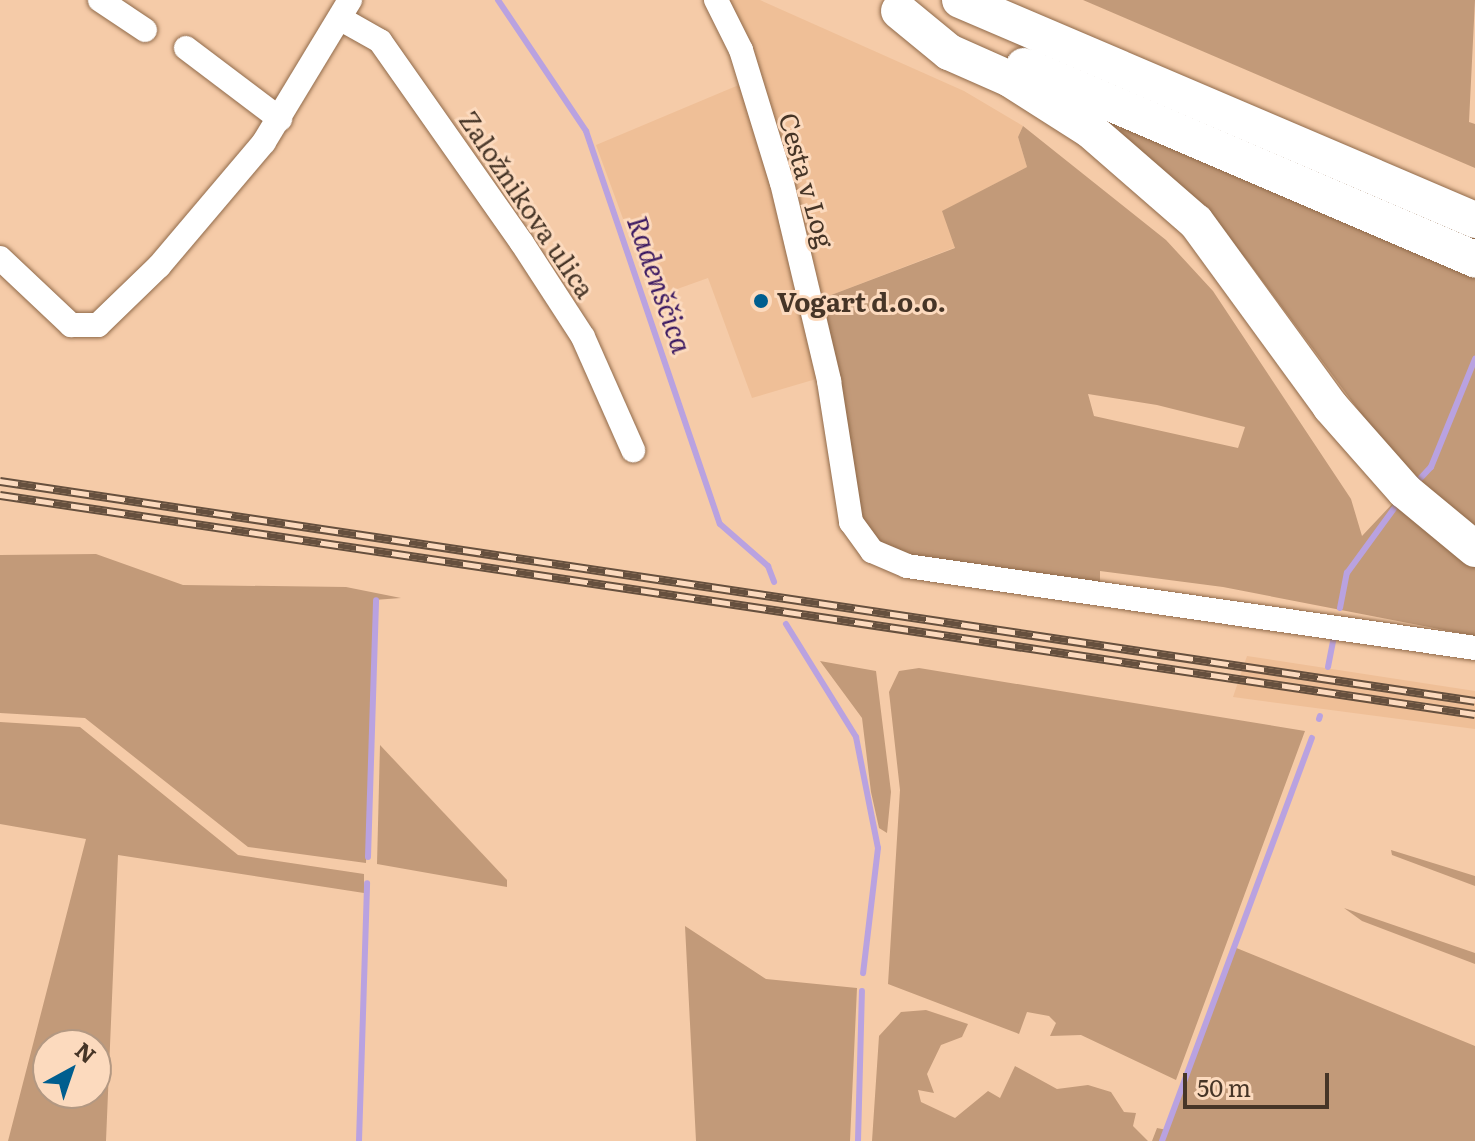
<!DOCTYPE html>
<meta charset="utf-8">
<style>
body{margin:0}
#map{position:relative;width:1475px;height:1141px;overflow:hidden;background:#f5cba8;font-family:Literata,serif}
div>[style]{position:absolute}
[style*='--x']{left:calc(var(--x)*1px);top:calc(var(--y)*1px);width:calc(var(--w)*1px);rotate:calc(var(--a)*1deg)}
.built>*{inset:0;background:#efbf97}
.green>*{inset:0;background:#c29a79}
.stream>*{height:6px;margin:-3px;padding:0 3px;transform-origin:3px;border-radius:3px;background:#b9a2e0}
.roads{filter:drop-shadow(0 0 2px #906a4a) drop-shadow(0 0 2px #906a4a)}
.minor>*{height:24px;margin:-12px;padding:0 12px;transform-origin:12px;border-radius:12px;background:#fff}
.highway>*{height:36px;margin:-18px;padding:0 18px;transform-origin:18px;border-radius:18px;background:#fff}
.rail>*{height:9px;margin-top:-4.5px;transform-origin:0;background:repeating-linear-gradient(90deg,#fcdabe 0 18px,#66503e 0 36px);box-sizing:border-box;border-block:2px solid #66503e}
.dots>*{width:22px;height:22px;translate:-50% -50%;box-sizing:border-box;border:4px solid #fcdabe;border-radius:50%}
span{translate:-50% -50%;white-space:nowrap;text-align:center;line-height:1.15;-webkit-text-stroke:6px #fcdabe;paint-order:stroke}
.street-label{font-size:26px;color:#463527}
.poi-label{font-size:26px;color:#463527;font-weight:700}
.left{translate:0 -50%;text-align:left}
.water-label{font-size:28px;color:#3c1a62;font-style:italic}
.north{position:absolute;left:32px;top:1029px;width:80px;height:80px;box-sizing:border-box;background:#fcdabe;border:2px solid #b39882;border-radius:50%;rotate:40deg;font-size:22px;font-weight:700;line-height:32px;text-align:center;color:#463527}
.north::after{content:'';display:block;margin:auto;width:28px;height:36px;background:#005e8f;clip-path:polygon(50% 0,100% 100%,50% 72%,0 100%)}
.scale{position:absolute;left:1183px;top:1073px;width:146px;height:36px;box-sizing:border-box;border:4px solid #463527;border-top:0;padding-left:10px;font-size:24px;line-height:28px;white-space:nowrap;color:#463527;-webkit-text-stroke:6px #fcdabe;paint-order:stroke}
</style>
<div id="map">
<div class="built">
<div style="clip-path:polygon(725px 0,760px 0,964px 91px,1023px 126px,1018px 137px,1027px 167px,943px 211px,956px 247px,818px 300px,833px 374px,752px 398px,708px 278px,652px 298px,596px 145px,753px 79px)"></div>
<div style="clip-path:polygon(1247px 656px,1475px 691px,1475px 729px,1233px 697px)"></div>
</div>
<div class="green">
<div style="clip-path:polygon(1083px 0,1475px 0,1469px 122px,1475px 124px,1475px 168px)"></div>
<div style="clip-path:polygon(evenodd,1023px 126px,1166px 240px,1213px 291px,1351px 499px,1362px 536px,1394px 502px,1475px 560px,1475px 636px,1223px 587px,1100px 571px,1100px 584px,934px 562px,884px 549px,864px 531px,818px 300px,955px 248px,942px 211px,1027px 167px,1018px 137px,1023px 126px,1088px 394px,1157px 405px,1245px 427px,1238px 448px,1094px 416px,1088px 394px)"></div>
<div style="clip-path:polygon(1124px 126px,1475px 277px,1475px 533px,1394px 458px,1247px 260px,1118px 131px)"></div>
<div style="clip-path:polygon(96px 554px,183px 585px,346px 587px,401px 598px,374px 600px,366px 863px,248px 847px,85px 718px,0 713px,0 555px)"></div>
<div style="clip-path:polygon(820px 661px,876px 671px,891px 792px,887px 833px,879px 828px,871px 792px,862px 718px)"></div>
<div style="clip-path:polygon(919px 668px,1305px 731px,1176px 1080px,1081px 1035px,1050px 1036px,1056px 1023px,1049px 1016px,1027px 1012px,1019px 1034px,888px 984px,900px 790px,889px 692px,899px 671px)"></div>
<div style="clip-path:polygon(evenodd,0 722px,80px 727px,238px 855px,364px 874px,364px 893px,118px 855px,106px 1141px,8px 1141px,86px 839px,0 824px,0 722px,48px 1045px,96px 1045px,96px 1093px,48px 1093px,48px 1045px)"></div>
<div style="clip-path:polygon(380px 745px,507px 880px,507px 887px,377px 864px)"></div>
<div style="clip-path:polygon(1391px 850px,1475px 876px,1475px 886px,1392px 855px)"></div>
<div style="clip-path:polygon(1344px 908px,1475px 953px,1475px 964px,1362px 921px)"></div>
<div style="clip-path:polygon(685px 926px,766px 979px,857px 988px,850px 1141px,696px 1141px)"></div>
<div style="clip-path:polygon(1234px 947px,1475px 1046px,1475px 1141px,1152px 1141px,1157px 1128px,1167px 1130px)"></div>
<div style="clip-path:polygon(926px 1010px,968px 1024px,962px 1037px,941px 1045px,927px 1074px,934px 1093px,918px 1090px,921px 1102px,955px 1118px,988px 1091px,1000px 1098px,1015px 1066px,1057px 1089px,1088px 1085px,1111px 1092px,1124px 1112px,1136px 1113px,1133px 1126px,1148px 1141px,872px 1141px,879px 1036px,901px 1012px)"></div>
</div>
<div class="stream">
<div style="--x:498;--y:0;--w:158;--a:56.1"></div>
<div style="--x:586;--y:131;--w:415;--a:71.2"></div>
<div style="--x:720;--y:524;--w:64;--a:41.2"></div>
<div style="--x:768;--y:566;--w:17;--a:69"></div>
<div style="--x:1416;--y:483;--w:22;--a:-47"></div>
<div style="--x:1431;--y:467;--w:117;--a:-67.8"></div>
<div style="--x:1340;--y:608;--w:36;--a:-79"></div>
<div style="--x:1347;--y:573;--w:87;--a:-53.9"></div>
<div style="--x:786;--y:624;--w:133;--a:58.2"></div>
<div style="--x:856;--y:737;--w:113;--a:78.8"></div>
<div style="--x:878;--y:848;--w:126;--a:96.8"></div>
<div style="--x:1328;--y:667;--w:31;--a:-79"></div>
<div style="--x:1319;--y:719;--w:3;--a:-72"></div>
<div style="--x:368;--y:857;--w:257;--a:-88.2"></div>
<div style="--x:359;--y:1141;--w:258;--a:-88.2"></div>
<div style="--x:858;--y:1141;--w:150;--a:-88.5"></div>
<div style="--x:1162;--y:1141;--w:430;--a:-69.6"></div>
</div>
<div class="roads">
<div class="minor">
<div style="--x:100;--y:0;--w:54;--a:33.7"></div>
<div style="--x:716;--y:0;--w:56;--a:63.4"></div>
<div style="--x:741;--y:50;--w:139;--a:72.9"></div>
<div style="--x:782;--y:183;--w:204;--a:76.6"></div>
<div style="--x:829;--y:381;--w:143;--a:81.1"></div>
<div style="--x:851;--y:522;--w:36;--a:54"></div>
<div style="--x:872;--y:551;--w:38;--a:23"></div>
<div style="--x:907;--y:566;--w:574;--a:8.21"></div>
<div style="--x:341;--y:19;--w:45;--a:29.4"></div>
<div style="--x:380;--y:41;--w:247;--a:54.9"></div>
<div style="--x:522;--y:243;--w:112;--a:57"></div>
<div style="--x:583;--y:337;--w:124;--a:66.1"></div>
<div style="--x:186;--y:48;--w:118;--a:37.1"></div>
<div style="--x:0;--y:258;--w:98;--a:43.3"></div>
<div style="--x:71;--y:325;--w:27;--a:0"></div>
<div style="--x:98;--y:325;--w:85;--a:-44"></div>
<div style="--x:159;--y:266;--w:162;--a:-49.7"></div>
<div style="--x:264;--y:142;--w:166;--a:-58.8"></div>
</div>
<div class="highway">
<div style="--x:960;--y:0;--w:560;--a:23.13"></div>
<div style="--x:899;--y:11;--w:65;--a:39.4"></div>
<div style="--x:949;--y:52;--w:67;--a:23.9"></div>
<div style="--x:1010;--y:79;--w:95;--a:32.5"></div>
<div style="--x:1090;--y:130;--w:140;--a:41"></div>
<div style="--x:1196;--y:222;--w:228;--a:53.9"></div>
<div style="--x:1330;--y:406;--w:113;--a:48.6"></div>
<div style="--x:1405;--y:491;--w:91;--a:39.6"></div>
<div style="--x:1024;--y:66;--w:491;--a:23.2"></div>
</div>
</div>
<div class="rail">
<div style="--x:0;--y:481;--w:1491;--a:8.48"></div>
<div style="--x:0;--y:495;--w:1491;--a:8.45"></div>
</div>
<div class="dots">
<div style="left:761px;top:301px;background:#005e8f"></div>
</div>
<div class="street-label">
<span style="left:808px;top:180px;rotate:74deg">Cesta v Log</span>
<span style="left:528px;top:204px;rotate:56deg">Založnikova ulica</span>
</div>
<div class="poi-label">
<span class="left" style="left:777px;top:301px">Vogart d.o.o.</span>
</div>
<div class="water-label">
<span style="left:661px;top:284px;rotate:71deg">Radenščica</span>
</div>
<div class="north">N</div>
<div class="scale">50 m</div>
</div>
